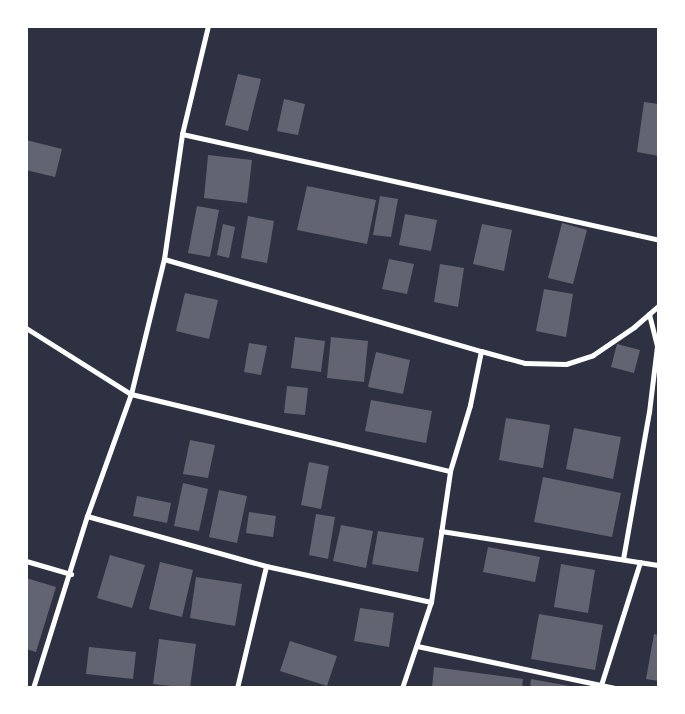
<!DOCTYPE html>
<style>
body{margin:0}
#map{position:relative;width:685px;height:714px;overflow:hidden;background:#2d3142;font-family:"Noto Serif",serif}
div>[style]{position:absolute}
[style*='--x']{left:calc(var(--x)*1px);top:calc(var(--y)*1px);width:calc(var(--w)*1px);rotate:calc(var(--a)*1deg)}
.building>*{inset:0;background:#626471}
.minor>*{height:5px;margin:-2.5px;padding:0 2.5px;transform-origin:2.5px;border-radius:2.5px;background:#fff}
span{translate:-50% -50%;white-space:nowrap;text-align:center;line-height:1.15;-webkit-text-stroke:4px #fff;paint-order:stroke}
.frame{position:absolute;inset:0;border:28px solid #fff;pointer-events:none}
</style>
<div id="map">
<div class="building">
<div style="clip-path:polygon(238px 74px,261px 79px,248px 131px,225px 125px)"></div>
<div style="clip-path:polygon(284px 99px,305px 104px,298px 135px,277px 131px)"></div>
<div style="clip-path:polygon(644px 102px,659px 104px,659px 156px,637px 152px)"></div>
<div style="clip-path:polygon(26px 140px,62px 149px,55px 177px,26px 170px)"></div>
<div style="clip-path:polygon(208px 155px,252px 160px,247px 203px,204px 198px)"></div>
<div style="clip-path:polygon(307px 186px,376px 200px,367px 244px,297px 230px)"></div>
<div style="clip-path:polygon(380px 196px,398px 199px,391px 237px,373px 235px)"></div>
<div style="clip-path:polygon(197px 206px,219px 210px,210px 257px,188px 253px)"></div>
<div style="clip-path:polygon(405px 214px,437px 220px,431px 251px,399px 245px)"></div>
<div style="clip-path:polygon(248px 216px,274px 221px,267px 263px,241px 258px)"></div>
<div style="clip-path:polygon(562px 223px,587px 230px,573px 284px,548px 278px)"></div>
<div style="clip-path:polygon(223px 224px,235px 227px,229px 258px,217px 255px)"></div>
<div style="clip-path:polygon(482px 224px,512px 230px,504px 271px,473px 264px)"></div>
<div style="clip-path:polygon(389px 259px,414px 264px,407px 294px,382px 289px)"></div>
<div style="clip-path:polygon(440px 264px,464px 268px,458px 307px,434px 302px)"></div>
<div style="clip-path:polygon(544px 289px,573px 294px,566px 337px,536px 331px)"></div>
<div style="clip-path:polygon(185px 293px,218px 300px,209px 339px,176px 331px)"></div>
<div style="clip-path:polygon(295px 337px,325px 341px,321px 372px,291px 368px)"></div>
<div style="clip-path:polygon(331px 337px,368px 341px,364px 382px,327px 378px)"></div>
<div style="clip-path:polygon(249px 343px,267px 346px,261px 375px,244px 372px)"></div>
<div style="clip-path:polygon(617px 344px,640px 350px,634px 373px,611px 367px)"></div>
<div style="clip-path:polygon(376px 352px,410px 360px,403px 394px,368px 387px)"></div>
<div style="clip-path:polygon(287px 386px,308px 388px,305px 415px,284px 413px)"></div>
<div style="clip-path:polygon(371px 400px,432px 411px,426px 443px,365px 431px)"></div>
<div style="clip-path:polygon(506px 418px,550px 425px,543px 468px,499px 460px)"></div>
<div style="clip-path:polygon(574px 428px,621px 437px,613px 479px,566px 469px)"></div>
<div style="clip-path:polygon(190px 440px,215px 445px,208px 478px,183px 474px)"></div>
<div style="clip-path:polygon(309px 462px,329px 466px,321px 509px,301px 505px)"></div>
<div style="clip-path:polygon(543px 477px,621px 493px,612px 537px,534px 522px)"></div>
<div style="clip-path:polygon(183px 483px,208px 489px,199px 531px,174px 526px)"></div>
<div style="clip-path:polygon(219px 490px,247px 496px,237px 543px,209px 537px)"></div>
<div style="clip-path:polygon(137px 496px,171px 503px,167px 523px,133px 516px)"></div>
<div style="clip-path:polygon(249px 512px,276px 516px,273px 537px,246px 533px)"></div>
<div style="clip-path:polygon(316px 514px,335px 517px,328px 559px,309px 555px)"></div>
<div style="clip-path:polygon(341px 525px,373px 531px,366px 568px,333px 561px)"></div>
<div style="clip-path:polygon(378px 531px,424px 538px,418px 572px,372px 564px)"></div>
<div style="clip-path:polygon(488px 547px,540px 557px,535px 582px,483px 572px)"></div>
<div style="clip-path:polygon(110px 555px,145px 565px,132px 608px,97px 598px)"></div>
<div style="clip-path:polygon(160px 562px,193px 570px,182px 617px,149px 609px)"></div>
<div style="clip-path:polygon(561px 564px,595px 570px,588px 613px,554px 607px)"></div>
<div style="clip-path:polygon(196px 577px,242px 584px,235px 626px,190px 618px)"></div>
<div style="clip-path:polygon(26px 578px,56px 587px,36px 652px,26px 649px)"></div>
<div style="clip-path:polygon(360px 608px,394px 613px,389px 647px,354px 641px)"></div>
<div style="clip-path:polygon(539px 614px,603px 625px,595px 670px,531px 659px)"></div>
<div style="clip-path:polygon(654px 634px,659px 635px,659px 681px,646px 679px)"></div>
<div style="clip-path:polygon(159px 639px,196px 644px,190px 688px,153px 684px)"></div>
<div style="clip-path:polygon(290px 641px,337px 656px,327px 686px,280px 671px)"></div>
<div style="clip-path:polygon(89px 647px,136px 652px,133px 679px,86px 674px)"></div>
<div style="clip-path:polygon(434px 667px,523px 679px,522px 688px,432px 688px)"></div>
<div style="clip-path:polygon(531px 679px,575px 687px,575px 688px,530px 688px)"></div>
</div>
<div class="minor">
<div style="--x:182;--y:134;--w:489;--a:12.5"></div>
<div style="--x:164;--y:259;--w:330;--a:16.2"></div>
<div style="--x:26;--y:328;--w:124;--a:32.2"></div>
<div style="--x:131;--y:394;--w:328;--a:13.6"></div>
<div style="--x:87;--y:516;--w:186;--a:15.6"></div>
<div style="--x:266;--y:566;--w:169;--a:12.3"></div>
<div style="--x:441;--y:531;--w:221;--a:8.9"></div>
<div style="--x:623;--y:559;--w:149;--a:-80"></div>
<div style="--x:649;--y:412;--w:66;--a:-83.1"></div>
<div style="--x:657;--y:346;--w:33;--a:-104"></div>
<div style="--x:26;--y:561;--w:47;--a:16.1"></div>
<div style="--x:417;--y:646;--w:201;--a:12"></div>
<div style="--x:601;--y:685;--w:129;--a:-72.4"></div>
<div style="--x:33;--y:688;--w:180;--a:-72.6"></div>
<div style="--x:87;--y:516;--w:130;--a:-70.2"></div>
<div style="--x:131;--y:394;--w:139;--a:-76.3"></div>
<div style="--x:164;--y:259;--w:126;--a:-81.8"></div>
<div style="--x:182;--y:134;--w:111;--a:-76.5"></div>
<div style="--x:237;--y:688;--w:125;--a:-76.6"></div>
<div style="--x:402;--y:688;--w:91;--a:-71.4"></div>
<div style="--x:431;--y:602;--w:132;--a:-81.7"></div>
<div style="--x:450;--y:471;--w:69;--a:-73.1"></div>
<div style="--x:470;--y:405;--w:55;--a:-78.5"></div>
<div style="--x:481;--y:351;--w:46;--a:15.3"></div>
<div style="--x:525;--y:363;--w:41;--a:1.4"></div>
<div style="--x:566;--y:364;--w:28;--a:-18"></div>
<div style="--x:593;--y:355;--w:50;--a:-34.3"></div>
<div style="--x:634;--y:327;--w:33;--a:-41"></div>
</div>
<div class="frame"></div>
</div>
